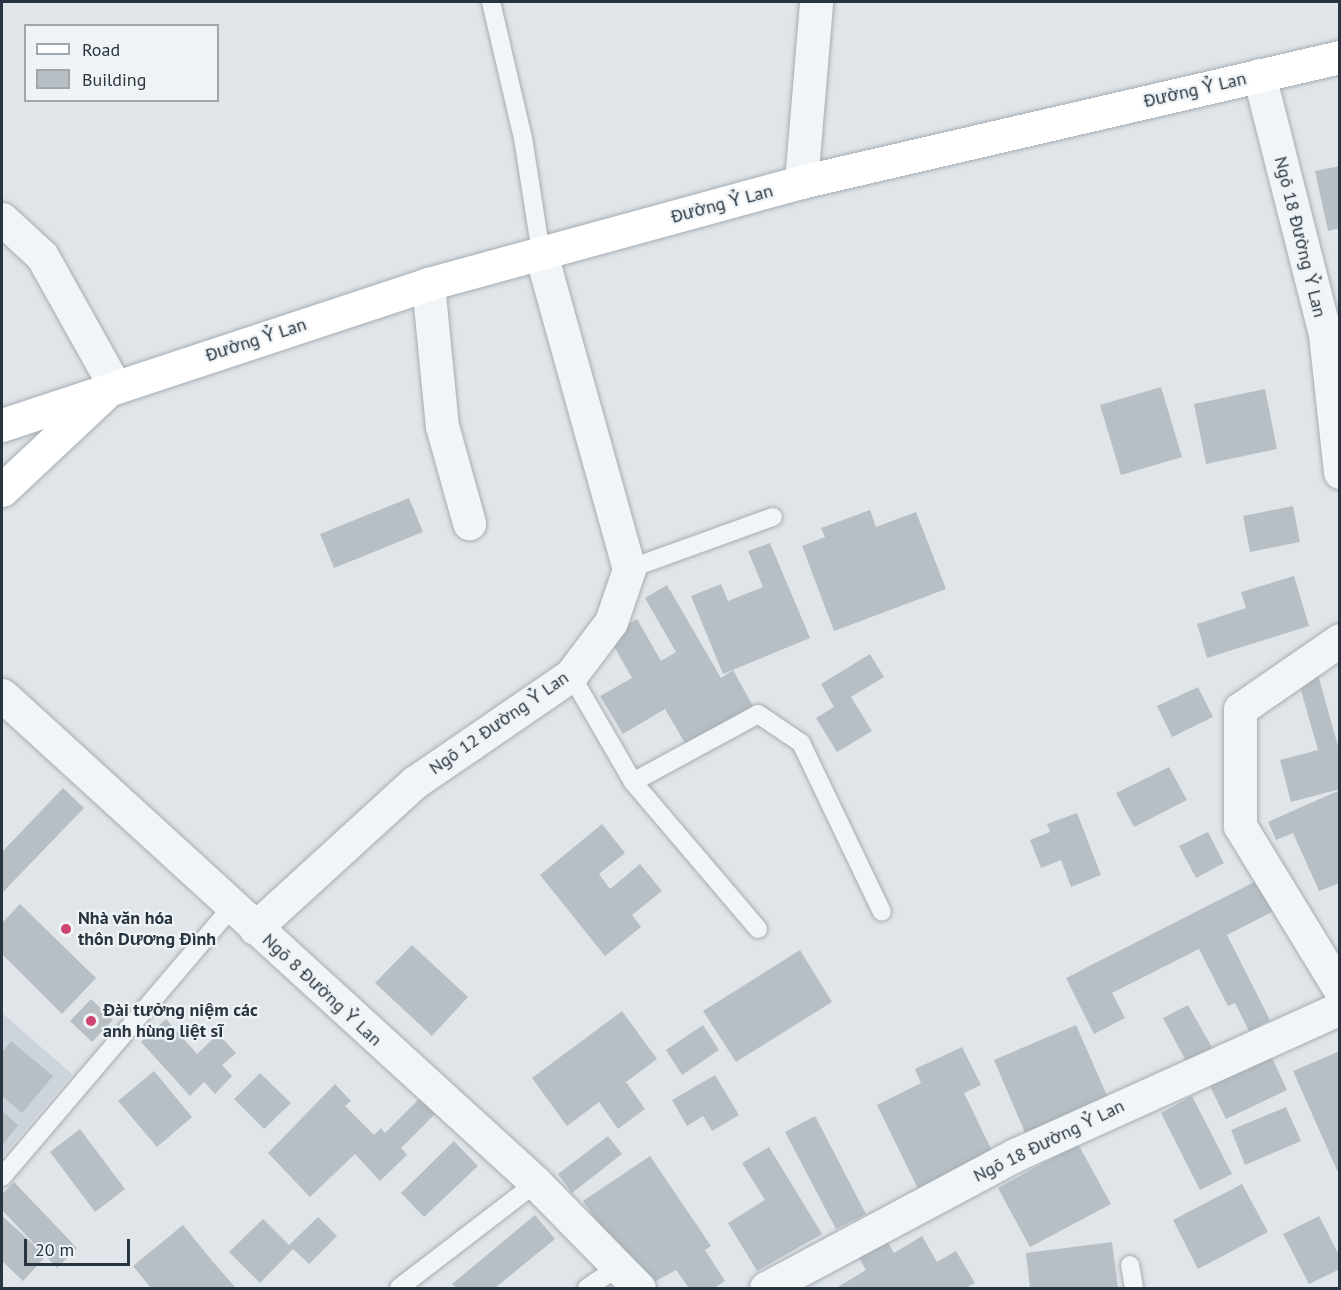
<!DOCTYPE html>
<meta charset="utf-8">
<style>
body{margin:0}
#map{position:relative;width:1341px;height:1290px;overflow:hidden;background:#e0e5e9;font-family:"PT Sans",sans-serif}
div>[style]{position:absolute}
[style*='--x']{left:calc(var(--x)*1px);top:calc(var(--y)*1px);width:calc(var(--w)*1px);rotate:calc(var(--a)*1deg)}
.built>*{inset:0;background:#ced4db}
.building>*{inset:0;background:#b7bfc5}
.roads{filter:drop-shadow(0 0 2px #a5adb3) drop-shadow(0 0 2px #a5adb3)}
.service>*{height:18px;margin:-9px;padding:0 9px;transform-origin:9px;border-radius:9px;background:#f2f5f7}
.minor>*{height:33px;margin:-16.5px;padding:0 16.5px;transform-origin:16.5px;border-radius:16.5px;background:#f2f5f7}
.tertiary>*{height:33px;margin:-16.5px;padding:0 16.5px;transform-origin:16.5px;border-radius:16.5px;background:#f2f5f7}
.secondary>*{height:33px;margin:-16.5px;padding:0 16.5px;transform-origin:16.5px;border-radius:16.5px;background:#fff}
.dots>*{width:16px;height:16px;translate:-50% -50%;box-sizing:border-box;border:3px solid #eff3f6;border-radius:50%}
span{translate:-50% -50%;white-space:nowrap;text-align:center;line-height:1.15;-webkit-text-stroke:4.5px #eff3f6;paint-order:stroke}
.street-label{font-size:18px;color:#283540}
.poi-label{font-size:18px;color:#283540;font-weight:700}
.left{translate:0 -50%;text-align:left}
.frame{position:absolute;inset:0;border:3px solid #283540;pointer-events:none}
.legend{position:absolute;left:24px;top:24px;width:195px;height:78px;box-sizing:border-box;background:#eff3f6;border:2px solid #9fa7ad;margin:0;padding:8px 10px;list-style:none;font-size:18px;color:#283540}
.legend li{display:flex;align-items:center;gap:12px;height:30px}
.legend b{width:30px;border:2px solid #9fa7ad}
.scale{position:absolute;left:24px;top:1239px;width:106px;height:27px;box-sizing:border-box;border:3px solid #283540;border-top:0;padding-left:8px;font-size:18px;line-height:21px;white-space:nowrap;color:#283540;-webkit-text-stroke:4px #eff3f6;paint-order:stroke}
</style>
<div id="map">
<div class="built">
<div style="clip-path:polygon(2px 1013px,72px 1074px,2px 1157px)"></div>
</div>
<div class="building">
<div style="clip-path:polygon(1340px 166px,1340px 228px,1328px 231px,1315px 171px)"></div>
<div style="clip-path:polygon(1161px 387px,1182px 457px,1121px 475px,1100px 405px)"></div>
<div style="clip-path:polygon(1265px 389px,1277px 449px,1206px 464px,1194px 404px)"></div>
<div style="clip-path:polygon(409px 498px,423px 532px,334px 568px,320px 534px)"></div>
<div style="clip-path:polygon(1293px 506px,1300px 542px,1250px 552px,1243px 516px)"></div>
<div style="clip-path:polygon(870px 510px,876px 527px,916px 512px,946px 589px,834px 631px,802px 546px,825px 537px,821px 528px)"></div>
<div style="clip-path:polygon(770px 543px,810px 638px,723px 674px,691px 596px,721px 584px,728px 601px,763px 587px,748px 551px)"></div>
<div style="clip-path:polygon(1294px 576px,1309px 626px,1207px 658px,1197px 624px,1246px 608px,1241px 592px)"></div>
<div style="clip-path:polygon(667px 585px,721px 678px,733px 670px,753px 706px,686px 745px,665px 709px,623px 734px,600px 696px,632px 678px,608px 636px,637px 619px,661px 661px,676px 652px,645px 598px)"></div>
<div style="clip-path:polygon(870px 654px,884px 677px,851px 697px,872px 731px,837px 752px,816px 718px,834px 707px,821px 684px)"></div>
<div style="clip-path:polygon(1318px 675px,1340px 753px,1340px 789px,1291px 802px,1280px 760px,1318px 750px,1298px 680px)"></div>
<div style="clip-path:polygon(1198px 687px,1213px 717px,1172px 737px,1157px 706px)"></div>
<div style="clip-path:polygon(1169px 767px,1187px 800px,1134px 827px,1116px 793px)"></div>
<div style="clip-path:polygon(63px 788px,84px 808px,2px 893px,2px 852px)"></div>
<div style="clip-path:polygon(1340px 790px,1340px 883px,1319px 891px,1293px 833px,1276px 840px,1268px 822px)"></div>
<div style="clip-path:polygon(1077px 813px,1101px 875px,1071px 887px,1061px 860px,1041px 868px,1030px 840px,1050px 832px,1047px 824px)"></div>
<div style="clip-path:polygon(602px 824px,625px 853px,599px 874px,610px 889px,640px 864px,662px 891px,632px 915px,641px 927px,605px 956px,540px 875px)"></div>
<div style="clip-path:polygon(1208px 832px,1224px 863px,1196px 878px,1179px 846px)"></div>
<div style="clip-path:polygon(1264px 877px,1280px 908px,1227px 935px,1270px 1020px,1249px 1031px,1235px 1003px,1228px 1006px,1199px 949px,1112px 993px,1125px 1018px,1094px 1034px,1066px 978px)"></div>
<div style="clip-path:polygon(20px 904px,96px 978px,62px 1014px,2px 954px,2px 923px)"></div>
<div style="clip-path:polygon(412px 945px,468px 997px,432px 1036px,375px 983px)"></div>
<div style="clip-path:polygon(800px 950px,832px 1002px,736px 1062px,703px 1011px)"></div>
<div style="clip-path:polygon(91px 999px,113px 1020px,92px 1042px,70px 1021px)"></div>
<div style="clip-path:polygon(1188px 1005px,1214px 1051px,1188px 1065px,1163px 1018px)"></div>
<div style="clip-path:polygon(622px 1011px,657px 1059px,626px 1082px,645px 1109px,618px 1129px,599px 1102px,567px 1126px,532px 1078px)"></div>
<div style="clip-path:polygon(166px 1019px,197px 1054px,218px 1034px,236px 1053px,222px 1065px,232px 1076px,215px 1094px,204px 1082px,190px 1096px,141px 1042px)"></div>
<div style="clip-path:polygon(703px 1025px,719px 1050px,682px 1075px,666px 1050px)"></div>
<div style="clip-path:polygon(1076px 1025px,1109px 1100px,1026px 1135px,994px 1060px)"></div>
<div style="clip-path:polygon(11px 1041px,53px 1076px,22px 1113px,2px 1096px,2px 1053px)"></div>
<div style="clip-path:polygon(962px 1047px,981px 1085px,964px 1093px,996px 1159px,921px 1195px,877px 1105px,921px 1083px,915px 1069px)"></div>
<div style="clip-path:polygon(1267px 1047px,1287px 1090px,1226px 1119px,1205px 1076px)"></div>
<div style="clip-path:polygon(1340px 1051px,1340px 1177px,1293px 1071px)"></div>
<div style="clip-path:polygon(154px 1071px,192px 1117px,157px 1147px,118px 1101px)"></div>
<div style="clip-path:polygon(260px 1073px,291px 1103px,264px 1129px,234px 1099px)"></div>
<div style="clip-path:polygon(715px 1075px,739px 1115px,712px 1131px,703px 1116px,687px 1126px,672px 1100px)"></div>
<div style="clip-path:polygon(335px 1084px,351px 1101px,345px 1106px,374px 1135px,381px 1128px,385px 1133px,420px 1098px,435px 1114px,401px 1148px,407px 1155px,380px 1181px,355px 1154px,310px 1197px,268px 1153px)"></div>
<div style="clip-path:polygon(1192px 1096px,1232px 1174px,1200px 1190px,1161px 1113px)"></div>
<div style="clip-path:polygon(1286px 1107px,1301px 1141px,1245px 1165px,1231px 1130px)"></div>
<div style="clip-path:polygon(2px 1111px,18px 1125px,2px 1146px)"></div>
<div style="clip-path:polygon(815px 1116px,866px 1214px,836px 1229px,785px 1132px)"></div>
<div style="clip-path:polygon(80px 1129px,125px 1189px,95px 1212px,50px 1152px)"></div>
<div style="clip-path:polygon(608px 1136px,622px 1154px,572px 1193px,558px 1174px)"></div>
<div style="clip-path:polygon(454px 1141px,478px 1166px,424px 1217px,401px 1193px)"></div>
<div style="clip-path:polygon(1078px 1144px,1111px 1204px,1030px 1247px,998px 1188px)"></div>
<div style="clip-path:polygon(769px 1147px,822px 1234px,757px 1271px,728px 1223px,765px 1200px,742px 1163px)"></div>
<div style="clip-path:polygon(650px 1156px,711px 1246px,705px 1250px,725px 1281px,714px 1288px,689px 1288px,676px 1270px,643px 1288px,583px 1201px)"></div>
<div style="clip-path:polygon(14px 1182px,77px 1248px,57px 1268px,46px 1256px,23px 1281px,2px 1261px,2px 1216px,41px 1251px,2px 1210px,2px 1194px)"></div>
<div style="clip-path:polygon(1242px 1184px,1268px 1232px,1198px 1269px,1173px 1220px)"></div>
<div style="clip-path:polygon(535px 1215px,555px 1239px,495px 1288px,456px 1288px,452px 1284px)"></div>
<div style="clip-path:polygon(1319px 1216px,1340px 1257px,1340px 1269px,1309px 1284px,1283px 1234px)"></div>
<div style="clip-path:polygon(318px 1217px,337px 1236px,309px 1264px,293px 1249px,260px 1283px,229px 1252px,263px 1219px,289px 1245px)"></div>
<div style="clip-path:polygon(183px 1225px,213px 1262px,236px 1288px,151px 1288px,133px 1266px)"></div>
<div style="clip-path:polygon(884px 1236px,894px 1253px,922px 1236px,937px 1262px,956px 1251px,975px 1283px,966px 1288px,836px 1288px,866px 1270px,856px 1253px)"></div>
<div style="clip-path:polygon(1112px 1242px,1118px 1288px,1030px 1288px,1026px 1253px)"></div>
</div>
<div class="roads">
<div class="service">
<div style="--x:491;--y:2;--w:140;--a:76.8"></div>
<div style="--x:523;--y:138;--w:116;--a:81.1"></div>
<div style="--x:629;--y:569;--w:153;--a:-19.9"></div>
<div style="--x:571;--y:675;--w:124;--a:59.9"></div>
<div style="--x:633;--y:782;--w:142;--a:-28.5"></div>
<div style="--x:758;--y:714;--w:52;--a:34"></div>
<div style="--x:801;--y:743;--w:187;--a:64.4"></div>
<div style="--x:633;--y:782;--w:193;--a:49.6"></div>
<div style="--x:2;--y:1177;--w:355;--a:-49.6"></div>
<div style="--x:1130;--y:1265;--w:23;--a:80"></div>
<div style="--x:399;--y:1288;--w:173;--a:-37.5"></div>
<div style="--x:587;--y:1288;--w:37;--a:-34"></div>
</div>
<div class="minor">
<div style="--x:1259;--y:75;--w:267;--a:75.7"></div>
<div style="--x:1325;--y:334;--w:139;--a:83.8"></div>
<div style="--x:2;--y:219;--w:54;--a:42.8"></div>
<div style="--x:42;--y:256;--w:148;--a:60.8"></div>
<div style="--x:428;--y:284;--w:143;--a:84.4"></div>
<div style="--x:442;--y:426;--w:101;--a:74.4"></div>
<div style="--x:1340;--y:640;--w:121;--a:145.4"></div>
<div style="--x:1240;--y:709;--w:117;--a:90"></div>
<div style="--x:1240;--y:826;--w:192;--a:58.6"></div>
<div style="--x:2;--y:695;--w:723;--a:42.42"></div>
<div style="--x:536;--y:1183;--w:147;--a:45.6"></div>
<div style="--x:255;--y:928;--w:217;--a:-42.4"></div>
<div style="--x:415;--y:782;--w:189;--a:-34.4"></div>
<div style="--x:571;--y:675;--w:66;--a:-53"></div>
<div style="--x:611;--y:622;--w:56;--a:-71.2"></div>
<div style="--x:629;--y:569;--w:328;--a:-105.6"></div>
<div style="--x:766;--y:1288;--w:282;--a:-28.1"></div>
<div style="--x:1015;--y:1155;--w:357;--a:-24.3"></div>
</div>
<div class="tertiary">
<div style="--x:801;--y:182;--w:181;--a:-85.2"></div>
</div>
<div class="secondary">
<div style="--x:2;--y:425;--w:449;--a:-18.3"></div>
<div style="--x:428;--y:284;--w:387;--a:-15.3"></div>
<div style="--x:801;--y:182;--w:553;--a:-13.06"></div>
<div style="--x:2;--y:490;--w:139;--a:-43.2"></div>
</div>
</div>
<div class="dots">
<div style="left:66px;top:929px;background:#cd4570"></div>
<div style="left:91px;top:1021px;background:#cd4570"></div>
</div>
<div class="street-label">
<span style="left:1195px;top:90px;rotate:-13deg">Đường Ỷ Lan</span>
<span style="left:722px;top:204px;rotate:-15deg">Đường Ỷ Lan</span>
<span style="left:1300px;top:237px;rotate:76deg">Ngõ 18 Đường Ỷ Lan</span>
<span style="left:256px;top:340px;rotate:-18deg">Đường Ỷ Lan</span>
<span style="left:499px;top:723px;rotate:-35deg">Ngõ 12 Đường Ỷ Lan</span>
<span style="left:322px;top:990px;rotate:43deg">Ngõ 8 Đường Ỷ Lan</span>
<span style="left:1049px;top:1141px;rotate:-26deg">Ngõ 18 Đường Ỷ Lan</span>
</div>
<div class="poi-label">
<span class="left" style="left:78px;top:929px">Nhà văn hóa<br>thôn Dương Đình</span>
<span class="left" style="left:103px;top:1021px">Đài tưởng niệm các<br>anh hùng liệt sĩ</span>
</div>
<div class="frame"></div>
<ul class="legend">
<li><b style="height:8px;background:#fff"></b>Road</li>
<li><b style="height:16px;background:#b7bfc5"></b>Building</li>
</ul>
<div class="scale">20 m</div>
</div>
